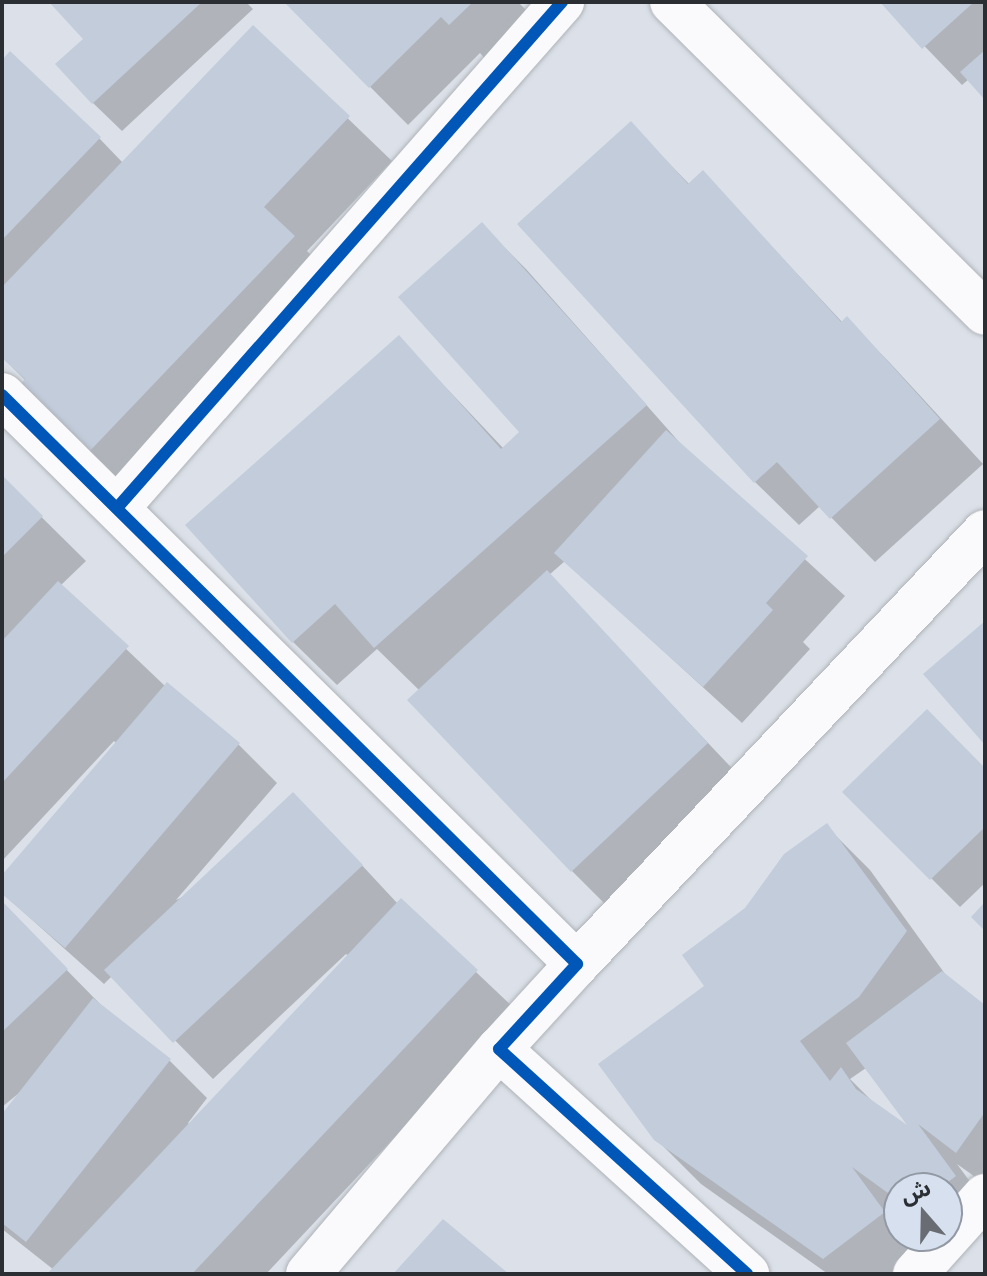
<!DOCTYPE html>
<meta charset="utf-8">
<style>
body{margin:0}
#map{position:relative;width:987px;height:1276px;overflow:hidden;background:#dce1e9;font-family:Jost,"Noto Sans Arabic",sans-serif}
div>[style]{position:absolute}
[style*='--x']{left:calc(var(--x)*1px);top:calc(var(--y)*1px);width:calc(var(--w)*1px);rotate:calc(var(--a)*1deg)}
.shadow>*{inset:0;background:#0003}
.building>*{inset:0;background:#c2ccdb}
.roads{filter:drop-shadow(0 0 2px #afb3b9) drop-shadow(0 0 2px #afb3b9)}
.minor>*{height:44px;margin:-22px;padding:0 22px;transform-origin:22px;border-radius:22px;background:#fafafc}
.cycleway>*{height:12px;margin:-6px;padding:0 6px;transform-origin:6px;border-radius:6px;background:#0057b8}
span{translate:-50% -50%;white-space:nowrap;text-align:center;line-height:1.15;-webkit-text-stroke:6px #d6e0ef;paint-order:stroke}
.frame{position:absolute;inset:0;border:4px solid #2b2f34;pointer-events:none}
.north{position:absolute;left:883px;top:1172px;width:80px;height:80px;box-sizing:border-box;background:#d6e0ef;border:2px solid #9299a4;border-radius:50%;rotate:340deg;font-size:22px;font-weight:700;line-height:32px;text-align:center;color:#2b2f34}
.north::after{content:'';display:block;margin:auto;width:28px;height:36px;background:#696d73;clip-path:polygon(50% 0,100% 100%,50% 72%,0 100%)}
</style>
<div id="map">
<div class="shadow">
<div style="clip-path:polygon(54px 2px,246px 2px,253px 9px,122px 131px,93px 103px,85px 39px)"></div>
<div style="clip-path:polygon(286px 2px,518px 2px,534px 18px,488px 62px,480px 53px,408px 125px)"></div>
<div style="clip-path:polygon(882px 2px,985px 2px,985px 97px,969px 79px,962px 85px)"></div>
<div style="clip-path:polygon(253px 27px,392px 161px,307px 251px,338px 282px,132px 497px,63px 432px,26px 381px,2px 357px,2px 63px,99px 138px,123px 163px)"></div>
<div style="clip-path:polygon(631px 124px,690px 185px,703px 173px,843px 323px,847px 319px,890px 363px,983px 464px,875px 562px,820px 506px,799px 525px,755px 482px)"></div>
<div style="clip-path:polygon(482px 225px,526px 269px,688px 452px,845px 596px,803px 642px,810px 649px,742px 723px,565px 561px,549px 575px,745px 782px,610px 909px,572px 871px,420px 691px,377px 649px,337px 685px,293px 642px,399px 338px,504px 449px,522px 432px)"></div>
<div style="clip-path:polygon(2px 478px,86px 561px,60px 586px,165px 686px,239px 745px,277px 783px,176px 900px,331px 832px,398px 904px,401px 901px,515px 1009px,266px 1274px,50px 1274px,54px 1270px,2px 1229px,2px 1117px,24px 1089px,2px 1107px,2px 904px,104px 1008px,169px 1060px,207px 1098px,188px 1123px,190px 1125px,349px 956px,346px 954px,213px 1079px,112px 976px,104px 984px,2px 893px,2px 878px,116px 743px,114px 741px,2px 861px)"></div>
<div style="clip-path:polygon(985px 771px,985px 883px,960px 907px,845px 792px)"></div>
<div style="clip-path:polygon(evenodd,826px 826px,870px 870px,948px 978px,985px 1006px,985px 1184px,957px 1164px,985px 1202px,985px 1231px,956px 1253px,947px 1236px,947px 1188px,899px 1188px,899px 1211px,891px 1206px,899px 1218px,899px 1236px,912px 1236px,928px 1257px,905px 1274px,828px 1274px,701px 1184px,656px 1139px,707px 986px,747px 909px,826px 826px,866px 1068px,913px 1132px,878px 1107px,850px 1079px,866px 1068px)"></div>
</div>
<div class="building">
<div style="clip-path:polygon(49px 2px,202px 2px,92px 104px,55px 64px,83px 39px)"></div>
<div style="clip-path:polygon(284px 2px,473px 2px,449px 25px,441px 17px,369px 88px)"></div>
<div style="clip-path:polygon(880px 2px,974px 2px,922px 49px)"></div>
<div style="clip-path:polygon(253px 25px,350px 116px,264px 207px,295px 236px,87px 454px,17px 388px,25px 379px,2px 358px,2px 287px)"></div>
<div style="clip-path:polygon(985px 50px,985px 100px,960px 72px)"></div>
<div style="clip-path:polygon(10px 51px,101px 137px,2px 240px,2px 60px)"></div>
<div style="clip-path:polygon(631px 121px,688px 184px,703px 170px,841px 322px,847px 316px,940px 419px,830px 519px,777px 462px,754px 483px,517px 224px)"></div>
<div style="clip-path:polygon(482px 222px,647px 405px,374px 648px,335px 604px,292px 643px,185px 525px,399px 335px,501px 449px,519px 432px,398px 297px)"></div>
<div style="clip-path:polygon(666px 430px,808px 556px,766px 603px,773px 610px,703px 687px,554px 553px)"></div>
<div style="clip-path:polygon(2px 475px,43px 516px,2px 557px)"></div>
<div style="clip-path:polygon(547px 570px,708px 743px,571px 872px,407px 700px)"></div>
<div style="clip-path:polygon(58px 581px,129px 646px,2px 783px,2px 641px)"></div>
<div style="clip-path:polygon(985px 621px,985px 745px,923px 674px)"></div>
<div style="clip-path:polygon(167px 682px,240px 743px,65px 948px,2px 894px,2px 875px)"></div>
<div style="clip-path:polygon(927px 709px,985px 768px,985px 827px,930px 880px,842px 792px)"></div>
<div style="clip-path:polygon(293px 792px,363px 865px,173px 1043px,104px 970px)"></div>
<div style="clip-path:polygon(827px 823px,907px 931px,859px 997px,800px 1041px,830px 1081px,841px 1067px,856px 1089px,907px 1125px,846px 1043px,942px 971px,985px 1005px,985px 1112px,956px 1153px,918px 1124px,956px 1176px,940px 1188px,899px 1188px,899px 1201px,852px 1167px,885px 1212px,823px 1259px,654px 1140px,598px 1064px,704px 986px,682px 955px,745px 908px,784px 854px)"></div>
<div style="clip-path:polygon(401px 898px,478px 970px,192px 1274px,47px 1274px)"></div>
<div style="clip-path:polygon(2px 901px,68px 969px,2px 1032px)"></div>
<div style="clip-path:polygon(985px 902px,985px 931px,971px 917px)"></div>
<div style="clip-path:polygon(93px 998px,171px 1059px,26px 1242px,2px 1223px,2px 1114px)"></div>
<div style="clip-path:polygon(443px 1219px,509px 1274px,393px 1274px)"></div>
</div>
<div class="roads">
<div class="minor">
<div style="--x:672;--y:2;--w:441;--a:44.8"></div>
<div style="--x:2;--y:395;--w:809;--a:44.7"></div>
<div style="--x:577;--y:964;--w:115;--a:132.5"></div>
<div style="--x:499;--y:1049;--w:335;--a:42.2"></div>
<div style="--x:117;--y:508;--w:674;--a:-48.67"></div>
<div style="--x:577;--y:964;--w:594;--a:-46.64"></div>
<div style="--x:308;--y:1274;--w:295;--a:-49.7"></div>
<div style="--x:915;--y:1274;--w:105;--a:-48.1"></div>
</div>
</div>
<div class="cycleway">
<div style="--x:2;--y:395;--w:809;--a:44.7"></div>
<div style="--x:577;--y:964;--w:115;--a:132.5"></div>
<div style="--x:499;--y:1049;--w:335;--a:42.2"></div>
<div style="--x:117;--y:508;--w:674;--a:-48.67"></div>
</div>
<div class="frame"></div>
<div class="north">ش</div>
</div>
